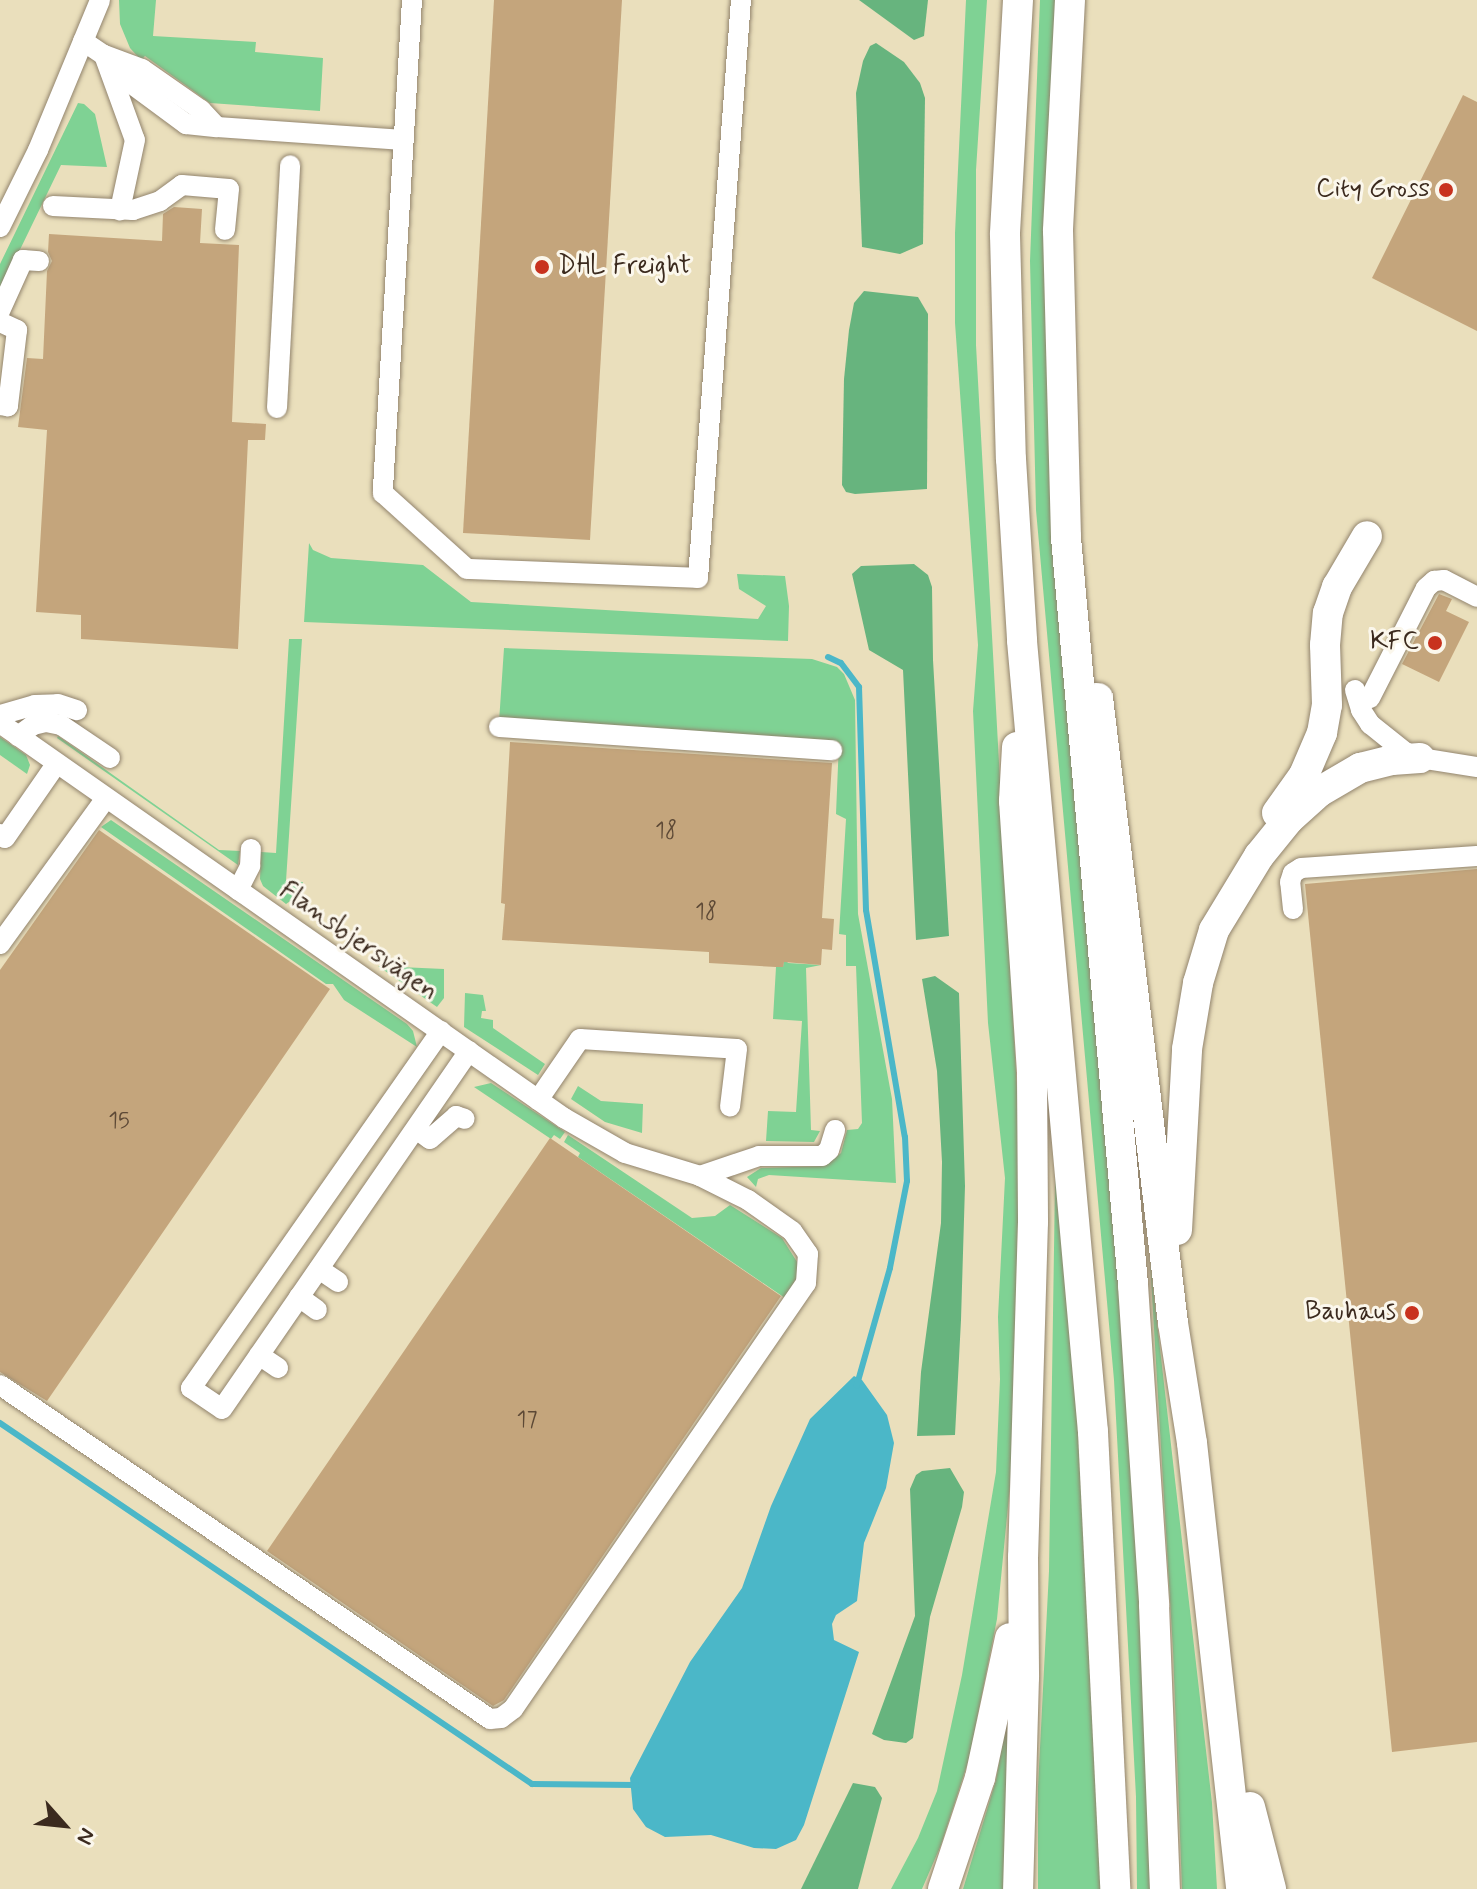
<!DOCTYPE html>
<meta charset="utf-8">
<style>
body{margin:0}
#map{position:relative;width:1477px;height:1889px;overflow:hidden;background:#eadfbc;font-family:Mynerve,sans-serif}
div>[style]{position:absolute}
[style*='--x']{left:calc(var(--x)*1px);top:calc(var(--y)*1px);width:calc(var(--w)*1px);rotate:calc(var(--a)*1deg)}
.green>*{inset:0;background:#7fd294}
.forest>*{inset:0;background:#67b47e}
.water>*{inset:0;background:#4bb7c8}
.stream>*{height:6px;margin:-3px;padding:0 3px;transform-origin:3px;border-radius:3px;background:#4bb7c8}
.building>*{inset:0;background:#c4a57c}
.roads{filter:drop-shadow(0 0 2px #92846d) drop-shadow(0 0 2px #92846d)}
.minor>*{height:20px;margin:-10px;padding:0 10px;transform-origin:10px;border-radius:10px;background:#fff}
.highway>*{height:30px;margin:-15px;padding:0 15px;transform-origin:15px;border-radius:15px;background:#fff}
.dots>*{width:22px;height:22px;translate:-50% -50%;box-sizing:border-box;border:4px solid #fbf7ec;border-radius:50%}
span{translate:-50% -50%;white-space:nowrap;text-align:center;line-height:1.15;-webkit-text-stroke:6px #fbf7ec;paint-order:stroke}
.number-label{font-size:22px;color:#5d4936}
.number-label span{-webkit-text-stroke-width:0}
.poi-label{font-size:26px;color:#3b2a1e}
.right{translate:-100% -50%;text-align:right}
.left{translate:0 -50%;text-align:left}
.street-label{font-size:26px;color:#3b2a1e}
.north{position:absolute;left:24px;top:1785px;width:80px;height:80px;-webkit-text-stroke:6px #fbf7ec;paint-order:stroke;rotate:117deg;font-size:22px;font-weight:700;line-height:32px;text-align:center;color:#3b2a1e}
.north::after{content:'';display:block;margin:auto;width:28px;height:36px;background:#3b2a1e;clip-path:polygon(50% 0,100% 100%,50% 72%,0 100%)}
</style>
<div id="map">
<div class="green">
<div style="clip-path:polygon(119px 0,156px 0,153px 36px,256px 42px,255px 52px,323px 58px,320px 111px,210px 103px,145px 56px,141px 60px,130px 48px,120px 24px)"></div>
<div style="clip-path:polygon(966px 0,987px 0,976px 170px,976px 345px,1020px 1144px,1012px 1465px,997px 1619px,969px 1759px,941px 1845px,922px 1889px,891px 1889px,918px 1838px,937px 1791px,962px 1675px,996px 1472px,1000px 1379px,998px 1317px,1005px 1178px,988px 1023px,973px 711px,978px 645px,955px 323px,955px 233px)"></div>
<div style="clip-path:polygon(1040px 0,1061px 0,1053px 144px,1104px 1040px,1159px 1889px,1137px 1889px,1136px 1797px,1114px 1380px,1036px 510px,1030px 261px)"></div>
<div style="clip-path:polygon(78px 103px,84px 104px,95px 114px,107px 167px,61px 165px,0 291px,0 264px)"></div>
<div style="clip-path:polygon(309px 543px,313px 550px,331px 558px,423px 565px,471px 602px,758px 619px,766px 606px,739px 589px,737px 574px,785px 576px,789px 606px,788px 641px,304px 622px)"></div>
<div style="clip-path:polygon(289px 639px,302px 639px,286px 881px,303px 882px,299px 895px,286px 904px,263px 886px,260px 879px,261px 852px,276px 853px)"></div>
<div style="clip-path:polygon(504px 648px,812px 659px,837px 667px,844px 674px,855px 700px,858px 914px,892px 1099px,896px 1183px,769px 1175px,758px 1179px,756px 1187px,747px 1177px,761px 1168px,825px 1166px,841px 1153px,847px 1130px,858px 1129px,862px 1123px,856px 966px,846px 966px,846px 935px,839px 934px,846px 819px,836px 814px,839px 742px,499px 722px)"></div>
<div style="clip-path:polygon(58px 736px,219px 850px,240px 851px,238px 865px,57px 738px)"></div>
<div style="clip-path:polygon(0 737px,26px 755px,30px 765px,27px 774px,0 755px)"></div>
<div style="clip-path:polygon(111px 820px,407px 1024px,413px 1031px,417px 1047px,344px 1000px,333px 984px,326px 984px,101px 827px)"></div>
<div style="clip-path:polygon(784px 957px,788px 963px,821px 965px,806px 968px,811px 1130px,820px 1131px,814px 1142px,766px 1141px,768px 1111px,796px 1112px,802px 1021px,773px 1019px,776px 967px,783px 967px)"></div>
<div style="clip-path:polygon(378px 966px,444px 969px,444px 998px,437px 1007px)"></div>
<div style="clip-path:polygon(465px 993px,483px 995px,486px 1011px,482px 1011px,481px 1018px,493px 1020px,493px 1028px,545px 1064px,538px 1075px,464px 1027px)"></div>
<div style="clip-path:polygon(491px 1083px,565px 1132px,560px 1139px,554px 1135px,551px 1139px,474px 1087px)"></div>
<div style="clip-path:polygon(578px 1086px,601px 1101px,643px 1104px,642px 1133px,605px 1122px,571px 1099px)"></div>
<div style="clip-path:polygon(1056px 1121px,1082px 1415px,1104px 1889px,1038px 1889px,1038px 1787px,1049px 1571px)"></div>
<div style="clip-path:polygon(568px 1135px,692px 1218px,715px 1216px,730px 1205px,782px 1238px,799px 1265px,797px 1277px,785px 1298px,578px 1157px,580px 1153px,564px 1142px)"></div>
<div style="clip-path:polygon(1150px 1261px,1212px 1803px,1217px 1889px,1182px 1889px,1173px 1651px)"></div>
<div style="clip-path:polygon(1016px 1668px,1010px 1889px,963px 1889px,996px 1780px)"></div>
</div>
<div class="forest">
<div style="clip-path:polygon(859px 0,928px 0,924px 36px,914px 40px)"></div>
<div style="clip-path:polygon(876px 43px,904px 62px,920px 83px,925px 98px,923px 244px,900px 254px,862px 247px,856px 93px,863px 61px,870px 46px)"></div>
<div style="clip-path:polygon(864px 291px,918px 297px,928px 314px,927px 489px,855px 494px,846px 492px,842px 485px,844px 379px,849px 330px,854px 303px)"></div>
<div style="clip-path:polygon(914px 564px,928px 575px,932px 587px,933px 660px,949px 936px,916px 940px,903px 670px,869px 650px,852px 574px,861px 566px)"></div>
<div style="clip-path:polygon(935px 976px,959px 993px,965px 1186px,961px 1320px,955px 1435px,917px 1436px,921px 1372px,941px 1223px,942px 1162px,937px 1071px,922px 979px)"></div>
<div style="clip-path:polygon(950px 1468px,964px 1492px,962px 1507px,930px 1617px,913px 1738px,906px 1743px,884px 1740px,872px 1734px,915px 1616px,910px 1489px,916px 1475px,922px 1471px)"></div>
<div style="clip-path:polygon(853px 1783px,875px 1787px,882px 1798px,858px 1889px,801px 1889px)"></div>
</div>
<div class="water">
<div style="clip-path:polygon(854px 1376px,862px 1380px,887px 1415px,894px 1443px,886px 1488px,864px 1543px,857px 1601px,836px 1615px,832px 1624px,834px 1640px,859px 1652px,804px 1825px,796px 1840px,776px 1849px,754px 1848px,711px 1835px,665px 1837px,646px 1827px,633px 1809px,630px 1778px,690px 1662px,742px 1588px,771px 1506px,810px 1419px)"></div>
</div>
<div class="stream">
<div style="--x:828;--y:657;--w:14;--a:25"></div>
<div style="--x:841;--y:663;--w:30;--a:53"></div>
<div style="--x:859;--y:687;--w:223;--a:88.2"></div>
<div style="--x:866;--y:910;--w:230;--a:80.3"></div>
<div style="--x:905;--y:1137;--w:44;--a:87.4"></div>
<div style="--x:907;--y:1181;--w:89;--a:101.1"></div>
<div style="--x:890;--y:1268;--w:122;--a:105.8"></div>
<div style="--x:0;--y:1423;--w:643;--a:34.16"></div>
<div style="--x:532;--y:1784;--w:104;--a:0.6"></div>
</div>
<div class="building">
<div style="clip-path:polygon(494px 0,622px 0,590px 540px,463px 533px)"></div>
<div style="clip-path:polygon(1463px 95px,1477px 102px,1477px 331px,1372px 278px)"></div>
<div style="clip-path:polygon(174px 207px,202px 209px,200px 243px,239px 245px,232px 422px,266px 424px,265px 440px,248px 440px,238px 649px,81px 639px,81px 615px,36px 612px,47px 430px,18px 427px,27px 358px,43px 359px,47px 271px,52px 261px,48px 252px,49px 234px,162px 241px,163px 214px)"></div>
<div style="clip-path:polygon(1439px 594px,1452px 599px,1446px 611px,1469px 622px,1439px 682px,1402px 664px)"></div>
<div style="clip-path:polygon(510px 742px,832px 763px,822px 918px,834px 919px,832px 950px,822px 949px,821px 965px,784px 962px,783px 967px,776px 967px,709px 963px,709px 952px,502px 940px,505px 904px,501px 903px)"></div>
<div style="clip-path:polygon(99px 830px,330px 989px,47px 1401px,0 1372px,0 970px)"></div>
<div style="clip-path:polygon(1477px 869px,1477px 1742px,1392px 1752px,1305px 884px)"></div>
<div style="clip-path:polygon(550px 1138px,781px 1296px,504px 1700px,493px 1706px,267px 1551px)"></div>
</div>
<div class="roads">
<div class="minor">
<div style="--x:412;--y:0;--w:494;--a:93.4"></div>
<div style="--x:383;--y:493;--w:113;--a:42.1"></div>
<div style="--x:467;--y:569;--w:231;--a:2.2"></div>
<div style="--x:698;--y:578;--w:580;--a:-85.75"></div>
<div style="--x:83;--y:41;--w:25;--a:34"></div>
<div style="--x:104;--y:55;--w:40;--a:20.2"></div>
<div style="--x:142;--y:69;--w:72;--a:34.8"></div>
<div style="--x:201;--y:110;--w:23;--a:47"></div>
<div style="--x:217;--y:127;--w:187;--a:4"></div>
<div style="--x:104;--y:55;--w:90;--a:70"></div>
<div style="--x:135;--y:140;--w:72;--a:102.1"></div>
<div style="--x:112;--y:63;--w:25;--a:48"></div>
<div style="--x:129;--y:82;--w:71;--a:36.4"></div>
<div style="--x:186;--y:124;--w:31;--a:6"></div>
<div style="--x:53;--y:206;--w:80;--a:2.9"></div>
<div style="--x:133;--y:210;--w:28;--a:-18"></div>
<div style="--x:160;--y:201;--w:27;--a:-36"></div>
<div style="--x:182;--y:185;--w:47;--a:4.9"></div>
<div style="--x:229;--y:189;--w:41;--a:95.6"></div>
<div style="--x:0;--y:227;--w:86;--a:-63.7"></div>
<div style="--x:38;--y:150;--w:162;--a:-67.5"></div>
<div style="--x:0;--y:311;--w:56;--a:-65.7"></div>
<div style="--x:23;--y:260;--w:16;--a:4"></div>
<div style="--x:0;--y:322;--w:19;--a:25"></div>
<div style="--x:17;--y:330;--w:77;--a:96.8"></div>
<div style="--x:8;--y:406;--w:8;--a:-173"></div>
<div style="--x:277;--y:408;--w:243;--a:-86.9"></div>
<div style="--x:1355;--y:690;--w:21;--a:73"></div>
<div style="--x:1361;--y:710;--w:17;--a:57"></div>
<div style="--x:1370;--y:724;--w:45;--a:38.7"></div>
<div style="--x:1405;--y:752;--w:16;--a:22"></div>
<div style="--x:1420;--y:758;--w:58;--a:9"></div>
<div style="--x:1370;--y:698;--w:123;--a:-63"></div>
<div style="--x:1426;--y:588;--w:11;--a:-41"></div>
<div style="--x:1434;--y:581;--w:10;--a:-6"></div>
<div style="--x:1444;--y:580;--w:37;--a:27"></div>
<div style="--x:0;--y:715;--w:36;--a:-16"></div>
<div style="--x:35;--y:705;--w:23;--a:-2"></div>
<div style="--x:58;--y:704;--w:20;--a:18"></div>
<div style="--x:0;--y:723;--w:689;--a:35.01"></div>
<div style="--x:564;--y:1118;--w:70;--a:29.8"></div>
<div style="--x:625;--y:1153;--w:78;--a:17"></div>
<div style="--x:700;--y:1176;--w:54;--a:26.6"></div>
<div style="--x:748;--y:1200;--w:54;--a:35.2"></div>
<div style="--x:792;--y:1231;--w:28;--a:55"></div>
<div style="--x:808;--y:1254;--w:29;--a:94"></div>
<div style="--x:806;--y:1283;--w:517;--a:124.52"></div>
<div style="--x:513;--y:1709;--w:15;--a:143"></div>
<div style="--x:501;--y:1718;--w:11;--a:175"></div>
<div style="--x:490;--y:1719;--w:593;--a:-145.72"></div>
<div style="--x:499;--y:727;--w:334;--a:4"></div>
<div style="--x:18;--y:736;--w:19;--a:-36"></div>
<div style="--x:33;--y:725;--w:13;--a:-13"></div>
<div style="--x:46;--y:722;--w:15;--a:11"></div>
<div style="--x:61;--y:725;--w:59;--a:34"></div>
<div style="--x:0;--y:834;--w:6;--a:39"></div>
<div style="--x:5;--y:838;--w:91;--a:-55.3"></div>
<div style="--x:238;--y:890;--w:27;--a:-63"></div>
<div style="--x:250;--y:866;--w:17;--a:-87"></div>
<div style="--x:1293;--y:909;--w:27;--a:-96"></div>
<div style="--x:1290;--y:882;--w:9;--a:-72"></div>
<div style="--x:1293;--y:873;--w:9;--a:-32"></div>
<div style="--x:1301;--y:868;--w:176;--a:-3.9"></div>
<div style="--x:0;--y:944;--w:180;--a:-54"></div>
<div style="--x:441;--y:1031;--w:436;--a:125"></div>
<div style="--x:191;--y:1388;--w:37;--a:34"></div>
<div style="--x:222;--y:1409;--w:435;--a:-55.4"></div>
<div style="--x:538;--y:1100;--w:74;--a:-55.5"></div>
<div style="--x:580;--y:1039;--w:157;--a:3.6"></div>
<div style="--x:737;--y:1049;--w:58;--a:96.9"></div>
<div style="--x:416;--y:1129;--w:17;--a:36"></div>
<div style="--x:430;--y:1139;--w:35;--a:-41"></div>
<div style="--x:456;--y:1116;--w:9;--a:18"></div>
<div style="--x:700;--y:1176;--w:62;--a:-18.7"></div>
<div style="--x:759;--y:1156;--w:63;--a:0"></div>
<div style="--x:822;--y:1156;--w:9;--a:-41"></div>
<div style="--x:829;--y:1150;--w:21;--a:-73"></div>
<div style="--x:319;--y:1269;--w:23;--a:34"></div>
<div style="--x:299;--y:1297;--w:22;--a:36"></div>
<div style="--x:259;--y:1355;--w:23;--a:34"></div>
</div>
<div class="highway">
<div style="--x:1018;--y:0;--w:235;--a:93.2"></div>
<div style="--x:1005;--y:235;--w:224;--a:88.5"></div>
<div style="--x:1011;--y:459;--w:182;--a:86.5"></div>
<div style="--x:1022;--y:641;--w:794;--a:84.87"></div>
<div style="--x:1093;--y:1432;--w:458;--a:87.2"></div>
<div style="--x:1070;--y:0;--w:231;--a:93"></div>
<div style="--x:1058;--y:231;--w:307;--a:88.5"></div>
<div style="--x:1066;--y:538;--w:750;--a:84.87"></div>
<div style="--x:1133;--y:1285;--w:321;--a:86.2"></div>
<div style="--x:1154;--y:1605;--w:284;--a:87.8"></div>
<div style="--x:1098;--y:698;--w:629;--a:83.16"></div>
<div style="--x:1173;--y:1323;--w:121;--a:81"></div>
<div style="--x:1192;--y:1443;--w:449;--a:83.7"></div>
<div style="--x:1017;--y:747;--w:54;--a:93.2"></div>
<div style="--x:1014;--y:801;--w:275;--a:86.2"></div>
<div style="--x:1032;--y:1075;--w:147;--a:89.6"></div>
<div style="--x:1033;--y:1222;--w:335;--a:91.7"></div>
<div style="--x:1023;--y:1557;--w:120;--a:89.5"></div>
<div style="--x:1024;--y:1677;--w:212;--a:91.6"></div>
<div style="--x:1277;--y:813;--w:47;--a:-54.6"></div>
<div style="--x:1304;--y:775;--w:46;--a:-66.8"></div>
<div style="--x:1322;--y:733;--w:28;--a:-80"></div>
<div style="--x:1327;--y:705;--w:60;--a:-91.9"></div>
<div style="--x:1325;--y:645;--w:32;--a:-85"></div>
<div style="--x:1328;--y:613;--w:28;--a:-71"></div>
<div style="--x:1337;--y:587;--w:59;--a:-59.5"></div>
<div style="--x:1177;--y:1230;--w:181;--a:-86.8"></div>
<div style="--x:1187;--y:1049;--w:67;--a:-80.5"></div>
<div style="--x:1198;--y:983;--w:55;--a:-73.2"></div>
<div style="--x:1214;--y:930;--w:87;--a:-58.7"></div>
<div style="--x:1259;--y:856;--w:48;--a:-51"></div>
<div style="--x:1289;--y:819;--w:40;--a:-42"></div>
<div style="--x:1319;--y:792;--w:48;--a:-30.3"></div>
<div style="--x:1360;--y:768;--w:33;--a:-14"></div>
<div style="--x:1392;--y:760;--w:28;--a:-4"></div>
<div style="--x:1250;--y:1807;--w:85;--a:75.6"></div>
<div style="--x:943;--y:1889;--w:117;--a:-71.6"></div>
<div style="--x:980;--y:1778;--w:143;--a:-77.9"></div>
</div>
</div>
<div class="dots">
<div style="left:1446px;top:190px;background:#c8321e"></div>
<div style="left:542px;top:267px;background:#c8321e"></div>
<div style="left:1435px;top:643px;background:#c8321e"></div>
<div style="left:1412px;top:1313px;background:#c8321e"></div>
</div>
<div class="number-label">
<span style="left:666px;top:832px">18</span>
<span style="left:706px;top:913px">18</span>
<span style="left:119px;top:1122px">15</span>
<span style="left:527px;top:1421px">17</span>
</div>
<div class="poi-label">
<span class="right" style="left:1430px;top:190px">City Gross</span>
<span class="left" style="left:558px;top:267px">DHL Freight</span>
<span class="right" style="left:1419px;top:643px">KFC</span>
<span class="right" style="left:1396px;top:1313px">Bauhaus</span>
</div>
<div class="street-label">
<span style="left:358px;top:942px;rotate:35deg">Flansbjersvägen</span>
</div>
<div class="north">N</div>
</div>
